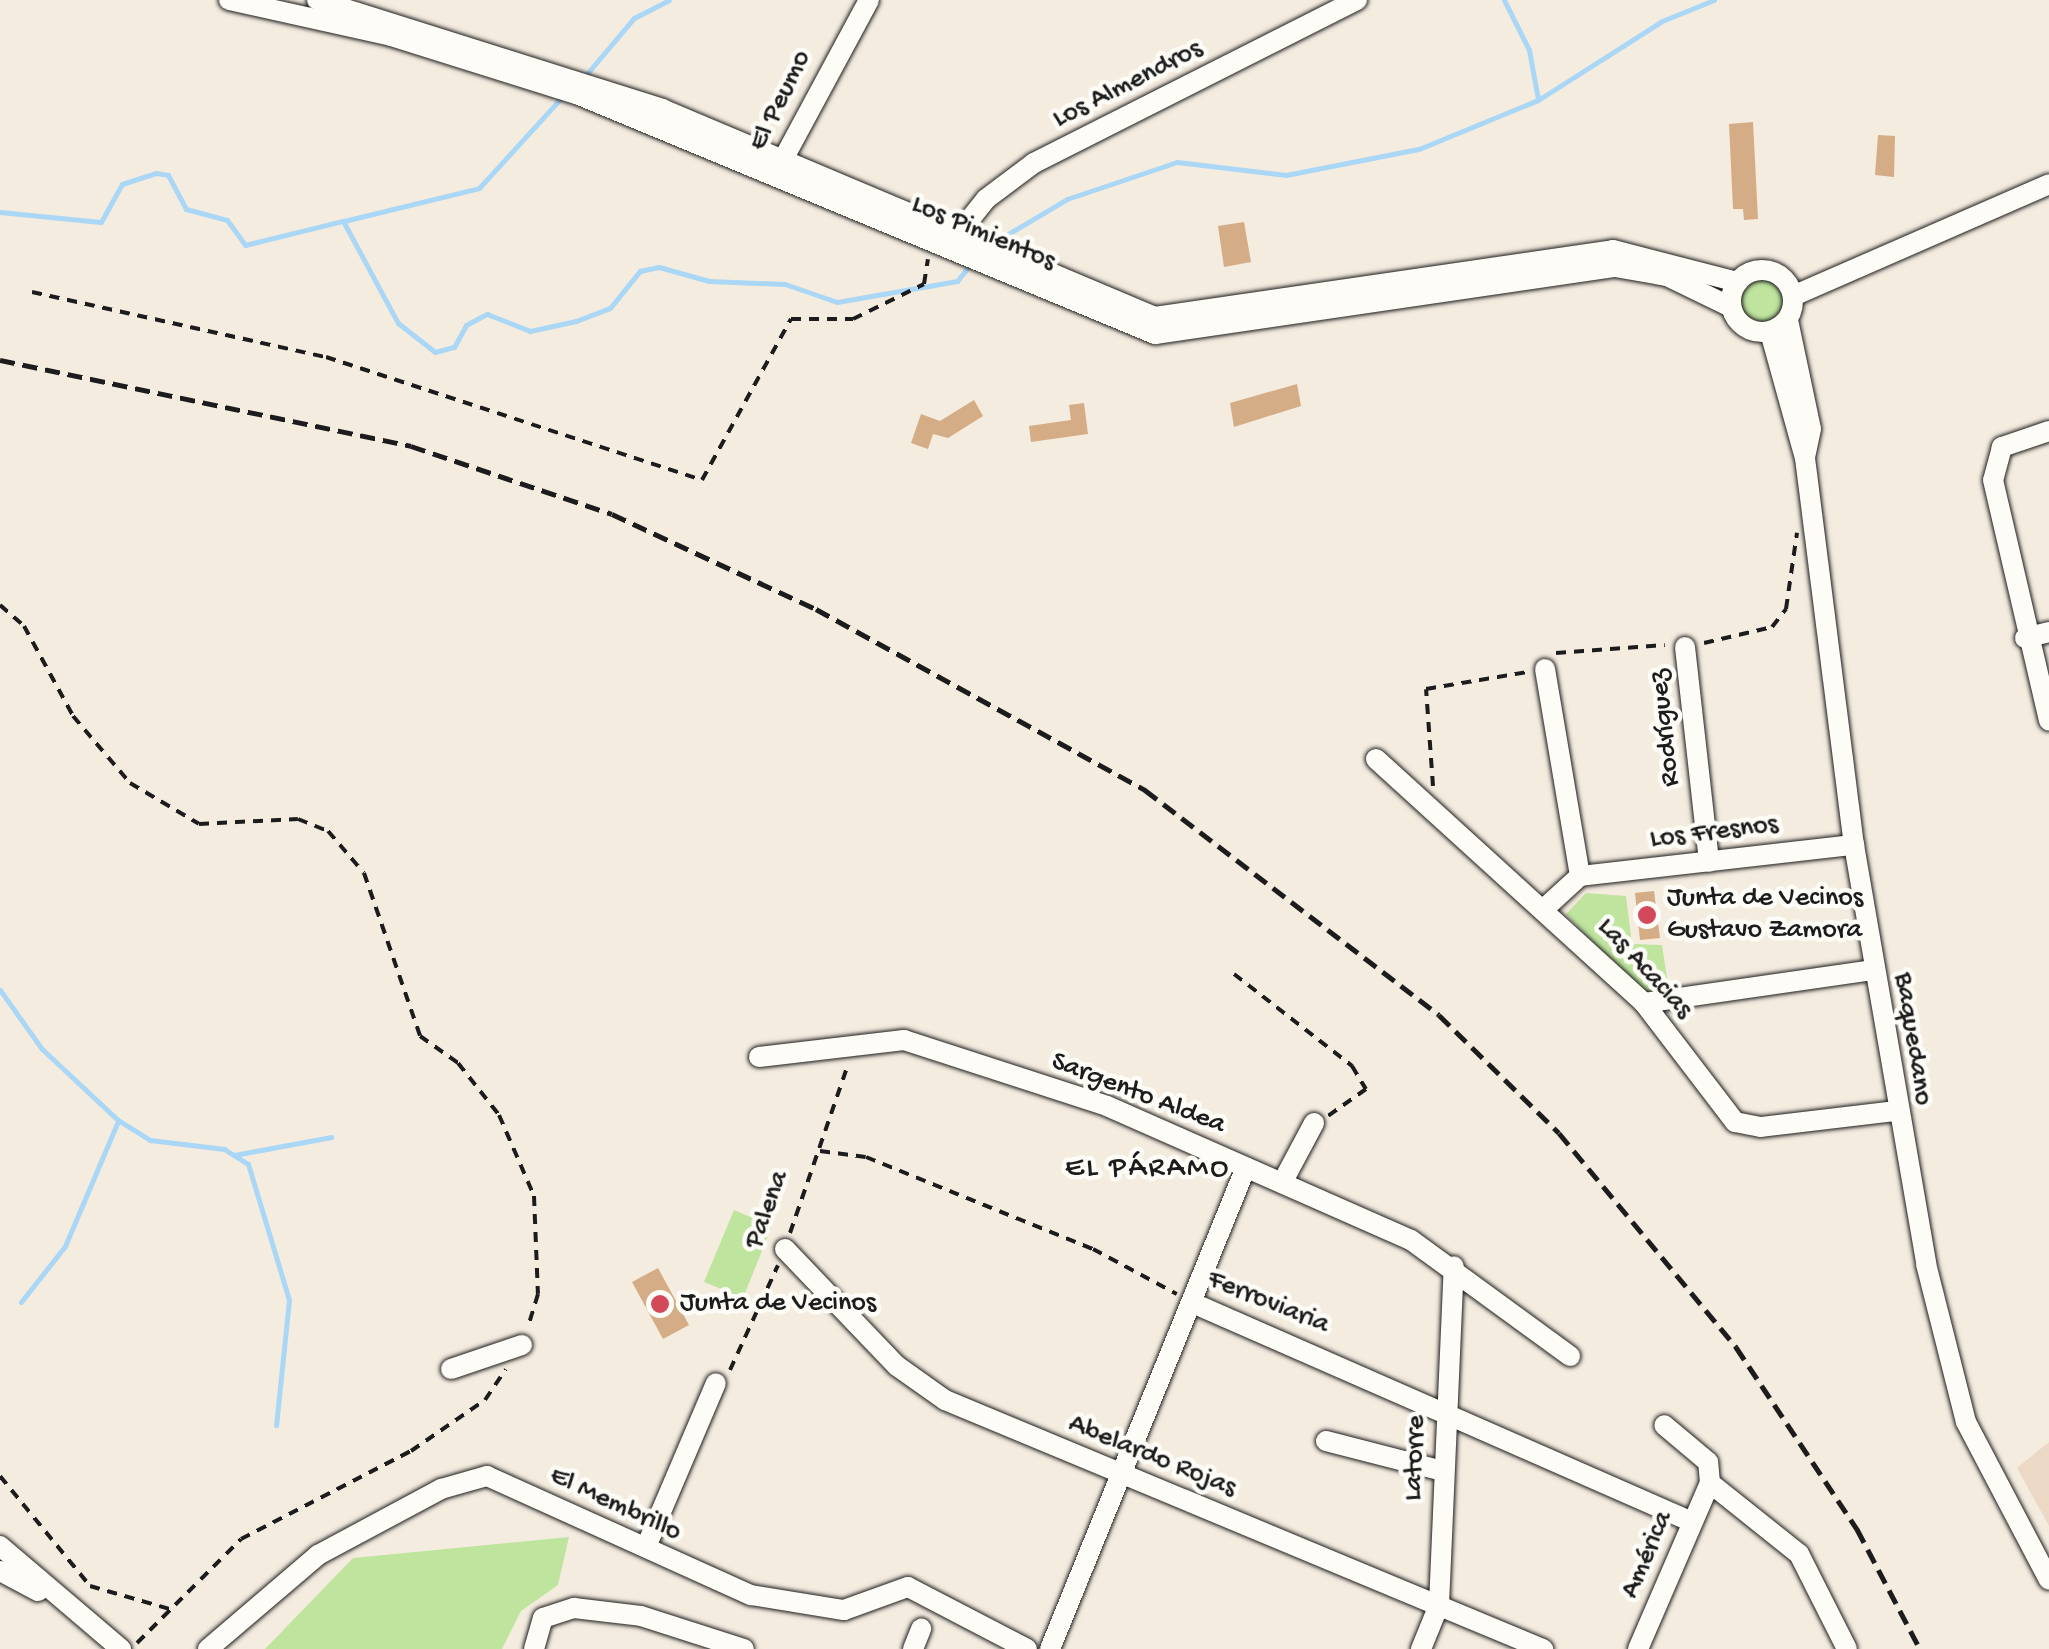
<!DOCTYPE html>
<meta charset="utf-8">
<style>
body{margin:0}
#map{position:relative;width:2049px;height:1649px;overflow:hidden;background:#f5ece0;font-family:"Gochi Hand",sans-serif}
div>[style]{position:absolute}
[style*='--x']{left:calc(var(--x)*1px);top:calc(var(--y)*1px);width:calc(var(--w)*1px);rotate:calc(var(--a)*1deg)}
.built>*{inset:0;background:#ebd9c5}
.green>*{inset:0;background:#bee49e}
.round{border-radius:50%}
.stream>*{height:5px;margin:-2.5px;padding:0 2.5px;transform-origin:2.5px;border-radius:2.5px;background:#aad7f6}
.building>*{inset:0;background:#d4ac85}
.path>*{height:4px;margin-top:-2px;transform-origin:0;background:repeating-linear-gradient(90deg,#1c1c1c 0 10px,transparent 0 18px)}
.roads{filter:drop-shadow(0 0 2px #1c1c1c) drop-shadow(0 0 2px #1c1c1c)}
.minor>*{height:20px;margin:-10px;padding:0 10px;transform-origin:10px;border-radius:10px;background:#fdfcf7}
.minor>.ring{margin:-10px;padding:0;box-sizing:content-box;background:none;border:20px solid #fdfcf7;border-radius:50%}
.rail>*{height:5px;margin-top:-2.5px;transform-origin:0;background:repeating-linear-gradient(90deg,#1c1c1c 0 15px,transparent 0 23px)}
.dots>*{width:28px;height:28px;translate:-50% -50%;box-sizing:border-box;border:5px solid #fdfcf7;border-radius:50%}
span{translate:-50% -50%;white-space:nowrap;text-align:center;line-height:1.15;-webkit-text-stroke:9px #fdfcf7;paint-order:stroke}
.street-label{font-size:28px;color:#1c1c1c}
.poi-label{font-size:28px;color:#1c1c1c}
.left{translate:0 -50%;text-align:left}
.neighbourhood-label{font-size:30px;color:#1c1c1c;letter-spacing:2.5px}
</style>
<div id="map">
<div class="built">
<div style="clip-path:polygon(2049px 1442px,2049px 1526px,2017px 1468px)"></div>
</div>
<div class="green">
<div class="round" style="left:1740px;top:278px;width:44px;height:44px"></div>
<div style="clip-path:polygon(1586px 893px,1626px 896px,1632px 944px,1662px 945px,1669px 992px,1644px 994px,1566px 914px)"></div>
<div style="clip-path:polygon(734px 1210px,772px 1226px,743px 1298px,704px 1282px)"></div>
<div style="clip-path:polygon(569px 1537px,558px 1585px,521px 1611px,502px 1649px,265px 1649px,353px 1558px)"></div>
</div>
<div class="stream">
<div style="--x:1504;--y:0;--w:56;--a:63.4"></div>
<div style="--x:1529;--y:50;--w:50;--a:79.6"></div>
<div style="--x:585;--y:76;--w:76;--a:-49.8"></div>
<div style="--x:634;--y:18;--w:39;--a:-27"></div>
<div style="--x:0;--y:212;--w:101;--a:5.7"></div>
<div style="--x:101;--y:222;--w:43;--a:-61.1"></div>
<div style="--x:122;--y:184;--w:36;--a:-18"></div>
<div style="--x:156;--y:173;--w:12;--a:9"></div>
<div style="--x:168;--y:175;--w:38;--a:62"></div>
<div style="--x:186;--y:209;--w:42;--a:15"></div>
<div style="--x:227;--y:220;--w:31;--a:54"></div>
<div style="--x:245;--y:245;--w:101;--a:-13.8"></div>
<div style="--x:343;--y:221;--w:116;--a:61.7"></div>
<div style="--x:398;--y:323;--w:47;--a:38.1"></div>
<div style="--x:435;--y:352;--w:20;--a:-15"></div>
<div style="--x:454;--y:347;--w:25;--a:-61"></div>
<div style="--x:466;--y:325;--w:24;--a:-28"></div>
<div style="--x:487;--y:314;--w:46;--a:21.6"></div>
<div style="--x:530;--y:331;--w:47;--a:-12.3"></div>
<div style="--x:576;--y:321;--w:36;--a:-21"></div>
<div style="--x:610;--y:308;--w:48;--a:-51"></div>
<div style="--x:640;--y:271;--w:19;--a:-12"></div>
<div style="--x:659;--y:267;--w:52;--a:15.6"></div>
<div style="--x:709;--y:281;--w:76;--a:2.3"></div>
<div style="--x:785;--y:284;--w:55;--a:19.1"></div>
<div style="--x:837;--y:302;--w:122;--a:-9.9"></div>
<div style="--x:957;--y:281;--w:22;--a:-51"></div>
<div style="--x:344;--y:221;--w:139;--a:-13.7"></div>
<div style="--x:479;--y:188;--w:123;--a:-47.6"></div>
<div style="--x:993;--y:243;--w:86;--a:-30.7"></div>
<div style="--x:1067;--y:199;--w:116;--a:-18.6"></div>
<div style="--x:1177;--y:162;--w:110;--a:6.8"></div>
<div style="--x:1286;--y:175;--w:136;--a:-11.1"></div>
<div style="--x:1419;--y:149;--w:129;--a:-22.4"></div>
<div style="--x:1538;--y:100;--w:147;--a:-32.5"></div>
<div style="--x:1662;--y:21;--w:56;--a:-22"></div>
<div style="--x:0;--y:990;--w:72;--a:54.6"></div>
<div style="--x:42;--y:1049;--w:104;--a:43.1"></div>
<div style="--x:118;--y:1120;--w:38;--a:32"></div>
<div style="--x:150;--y:1140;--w:75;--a:6.9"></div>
<div style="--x:224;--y:1149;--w:28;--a:32"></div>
<div style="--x:248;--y:1164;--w:142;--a:73.2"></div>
<div style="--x:289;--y:1300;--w:126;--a:95.9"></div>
<div style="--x:234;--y:1155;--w:99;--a:-10.5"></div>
<div style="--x:21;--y:1302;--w:71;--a:-51.8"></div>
<div style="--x:65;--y:1246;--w:136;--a:-67"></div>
</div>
<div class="building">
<div style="clip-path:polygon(1753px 122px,1758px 219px,1744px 220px,1743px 209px,1733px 209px,1729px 124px)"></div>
<div style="clip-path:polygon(1878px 135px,1895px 136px,1894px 177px,1875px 175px)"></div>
<div style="clip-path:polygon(1244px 222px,1251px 262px,1224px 267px,1218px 226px)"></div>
<div style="clip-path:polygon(1297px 384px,1301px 406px,1234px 427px,1230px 403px)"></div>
<div style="clip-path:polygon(974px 400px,983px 416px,948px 438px,933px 434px,928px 449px,911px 443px,921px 414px,940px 421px)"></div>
<div style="clip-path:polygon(1084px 403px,1088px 434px,1031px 442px,1029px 426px,1071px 420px,1069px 405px)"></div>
<div style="clip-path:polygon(1654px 891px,1660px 938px,1640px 940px,1635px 893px)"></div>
<div style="clip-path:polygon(658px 1268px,689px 1325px,663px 1339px,632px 1282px)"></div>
</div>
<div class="path">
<div style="--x:32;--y:292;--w:301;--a:12.5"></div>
<div style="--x:326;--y:357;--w:396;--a:18.1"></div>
<div style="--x:702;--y:480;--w:184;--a:-61.1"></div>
<div style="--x:791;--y:319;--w:62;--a:0"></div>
<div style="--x:853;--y:319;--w:79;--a:-26.2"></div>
<div style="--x:924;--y:284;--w:25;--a:-81"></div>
<div style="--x:0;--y:605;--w:32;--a:41"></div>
<div style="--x:24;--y:626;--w:102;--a:61.4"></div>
<div style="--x:73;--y:716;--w:88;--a:49.6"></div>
<div style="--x:130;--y:783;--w:80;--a:30.7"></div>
<div style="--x:199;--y:824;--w:99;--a:-2.9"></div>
<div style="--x:298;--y:819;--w:32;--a:22"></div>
<div style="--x:328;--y:831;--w:55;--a:49.4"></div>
<div style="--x:364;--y:873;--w:172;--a:71"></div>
<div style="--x:420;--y:1036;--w:47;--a:35.4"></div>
<div style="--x:458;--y:1063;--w:66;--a:51.7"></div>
<div style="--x:499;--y:1115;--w:88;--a:66.6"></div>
<div style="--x:534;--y:1196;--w:98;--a:87.7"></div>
<div style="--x:538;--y:1294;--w:34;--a:107"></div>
<div style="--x:1704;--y:643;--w:70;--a:-13.2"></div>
<div style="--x:1772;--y:627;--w:23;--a:-52"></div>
<div style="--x:1786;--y:609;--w:77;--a:-81.8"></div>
<div style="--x:1556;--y:653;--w:109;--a:-4.2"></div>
<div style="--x:1433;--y:786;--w:97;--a:-94.1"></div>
<div style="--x:1426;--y:689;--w:103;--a:-9.5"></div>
<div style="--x:1234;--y:974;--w:150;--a:37.9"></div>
<div style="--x:1352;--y:1066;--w:27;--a:59"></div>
<div style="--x:1366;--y:1089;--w:47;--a:144.6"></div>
<div style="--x:820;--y:1151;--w:46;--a:7.4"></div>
<div style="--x:866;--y:1157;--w:245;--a:22.1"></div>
<div style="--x:1093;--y:1249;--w:95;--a:28.2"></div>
<div style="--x:790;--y:1233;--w:176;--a:-71"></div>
<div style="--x:730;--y:1370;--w:115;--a:-65.4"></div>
<div style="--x:0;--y:1476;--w:142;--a:50.7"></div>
<div style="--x:90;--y:1586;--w:86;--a:16.1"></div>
<div style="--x:137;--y:1643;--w:147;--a:-45"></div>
<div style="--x:241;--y:1539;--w:191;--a:-27.4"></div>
<div style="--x:411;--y:1451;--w:90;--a:-34.6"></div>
<div style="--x:485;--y:1400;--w:37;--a:-56"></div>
</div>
<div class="roads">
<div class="minor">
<div style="--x:229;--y:0;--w:166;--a:12.5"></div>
<div style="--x:391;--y:36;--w:197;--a:17.4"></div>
<div style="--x:579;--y:95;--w:624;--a:22.54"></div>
<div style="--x:1155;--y:334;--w:465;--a:-8.3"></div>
<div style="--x:1615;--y:267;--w:53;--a:9.8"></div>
<div style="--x:1667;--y:276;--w:71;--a:25.8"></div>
<div style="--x:317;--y:0;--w:362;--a:17.5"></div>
<div style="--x:662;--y:109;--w:535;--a:22.88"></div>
<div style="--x:1155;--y:317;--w:463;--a:-8.3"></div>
<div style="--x:1613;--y:250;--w:129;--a:14.4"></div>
<div style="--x:778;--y:169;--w:192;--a:-61.7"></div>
<div style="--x:951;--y:243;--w:56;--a:-51.5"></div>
<div style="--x:986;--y:199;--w:60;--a:-36.9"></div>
<div style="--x:1034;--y:163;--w:362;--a:-26.8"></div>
<div class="ring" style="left:1731px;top:270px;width:42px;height:42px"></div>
<div style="--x:1793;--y:296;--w:279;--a:-23.6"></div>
<div style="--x:1788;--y:320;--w:111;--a:78.1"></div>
<div style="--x:1811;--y:429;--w:29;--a:102"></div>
<div style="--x:1770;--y:332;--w:131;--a:74.5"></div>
<div style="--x:1805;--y:458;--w:390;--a:82.8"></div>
<div style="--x:1854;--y:845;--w:425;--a:80.2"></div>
<div style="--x:1926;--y:1264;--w:163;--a:75.8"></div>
<div style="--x:1966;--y:1422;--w:178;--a:62.3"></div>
<div style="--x:2049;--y:431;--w:50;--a:161.2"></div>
<div style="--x:2002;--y:447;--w:34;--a:105"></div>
<div style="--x:1993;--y:480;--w:247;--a:76.9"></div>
<div style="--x:2025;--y:638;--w:25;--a:-14"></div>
<div style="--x:1685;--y:647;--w:216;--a:83.6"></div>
<div style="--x:1545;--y:669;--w:210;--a:80.4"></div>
<div style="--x:1376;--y:759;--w:362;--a:42.3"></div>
<div style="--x:1644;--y:1003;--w:150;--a:52.6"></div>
<div style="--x:1735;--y:1122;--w:26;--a:11"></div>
<div style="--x:1761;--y:1127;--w:135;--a:-6.8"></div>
<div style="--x:1546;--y:907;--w:46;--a:-42.4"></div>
<div style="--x:1580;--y:876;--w:276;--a:-6.5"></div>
<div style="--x:1644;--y:1003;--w:231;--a:-8.2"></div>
<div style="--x:759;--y:1057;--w:146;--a:-6.7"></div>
<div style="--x:904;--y:1040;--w:213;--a:18"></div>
<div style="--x:1107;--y:1106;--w:332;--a:23.8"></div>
<div style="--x:1411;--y:1240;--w:197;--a:36.1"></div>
<div style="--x:1282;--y:1183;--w:68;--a:-61.9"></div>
<div style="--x:785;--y:1249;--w:162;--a:46.3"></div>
<div style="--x:897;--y:1366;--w:59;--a:35.3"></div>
<div style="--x:945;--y:1400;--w:648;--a:22.61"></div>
<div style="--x:1195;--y:1304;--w:540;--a:23.67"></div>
<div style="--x:451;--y:1369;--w:75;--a:-18.7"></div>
<div style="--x:1326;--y:1441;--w:121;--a:14.4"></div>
<div style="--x:1710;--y:1483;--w:114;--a:38.6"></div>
<div style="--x:1799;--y:1554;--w:106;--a:63.2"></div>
<div style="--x:0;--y:1546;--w:159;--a:40.4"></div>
<div style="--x:646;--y:1547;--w:178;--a:-66.9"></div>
<div style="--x:0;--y:1571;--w:43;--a:27.8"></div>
<div style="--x:208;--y:1649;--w:145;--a:-40.5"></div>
<div style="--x:318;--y:1555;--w:140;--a:-28.2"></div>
<div style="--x:441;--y:1489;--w:48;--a:-15.8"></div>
<div style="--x:487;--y:1476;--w:290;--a:24.3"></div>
<div style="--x:751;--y:1595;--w:94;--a:9.2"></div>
<div style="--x:844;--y:1610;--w:68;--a:-19.8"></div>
<div style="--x:908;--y:1587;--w:134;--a:27.5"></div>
<div style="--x:534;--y:1649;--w:32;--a:-74"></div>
<div style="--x:543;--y:1618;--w:33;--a:-18"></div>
<div style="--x:574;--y:1608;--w:67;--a:6.8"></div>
<div style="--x:641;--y:1616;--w:108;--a:17.8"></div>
<div style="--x:913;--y:1649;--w:22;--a:-68"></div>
<div style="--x:1050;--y:1649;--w:520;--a:-67.87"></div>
<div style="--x:1421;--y:1649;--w:48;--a:-67.8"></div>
<div style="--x:1439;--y:1605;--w:339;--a:-87.5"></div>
<div style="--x:1638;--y:1649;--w:181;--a:-66.6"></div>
<div style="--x:1710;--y:1483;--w:21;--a:-95"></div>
<div style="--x:1708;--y:1462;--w:57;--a:-139.9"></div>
</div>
</div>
<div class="rail">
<div style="--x:0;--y:360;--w:420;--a:11.8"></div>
<div style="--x:411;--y:446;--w:212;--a:18.7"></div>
<div style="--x:612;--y:514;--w:225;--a:25"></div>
<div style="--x:816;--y:609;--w:376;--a:28.8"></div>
<div style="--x:1145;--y:790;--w:370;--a:37.4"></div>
<div style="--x:1439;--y:1015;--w:168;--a:44.5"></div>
<div style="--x:1559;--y:1133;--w:278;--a:50.4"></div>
<div style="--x:1736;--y:1347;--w:219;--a:56.4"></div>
<div style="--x:1857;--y:1529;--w:136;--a:62.3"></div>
</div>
<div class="dots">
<div style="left:1647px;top:915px;background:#d1495b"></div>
<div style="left:660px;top:1304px;background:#d1495b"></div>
</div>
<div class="street-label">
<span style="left:1128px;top:85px;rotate:-27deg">Los Almendros</span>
<span style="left:781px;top:101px;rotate:-64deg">El Peumo</span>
<span style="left:983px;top:234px;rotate:23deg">Los Pimientos</span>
<span style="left:1666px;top:728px;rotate:-96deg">Rodríguez</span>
<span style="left:1714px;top:833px;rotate:-7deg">Los Fresnos</span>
<span style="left:1644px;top:969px;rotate:47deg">Las Acacias</span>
<span style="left:1912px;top:1039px;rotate:81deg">Baquedano</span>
<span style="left:1138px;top:1094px;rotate:21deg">Sargento Aldea</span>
<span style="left:768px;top:1210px;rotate:-70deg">Palena</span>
<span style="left:1268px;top:1303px;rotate:22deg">Ferroviaria</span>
<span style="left:1152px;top:1457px;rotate:22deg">Abelardo Rojas</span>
<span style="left:1416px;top:1458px;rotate:-88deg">Latorre</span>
<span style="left:615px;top:1505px;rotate:25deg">El Membrillo</span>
<span style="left:1648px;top:1555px;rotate:-67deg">América</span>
</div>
<div class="poi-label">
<span class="left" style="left:1667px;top:915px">Junta de Vecinos<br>Gustavo Zamora</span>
<span class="left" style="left:680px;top:1304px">Junta de Vecinos</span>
</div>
<div class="neighbourhood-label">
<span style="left:1148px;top:1170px">EL PÁRAMO</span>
</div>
</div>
